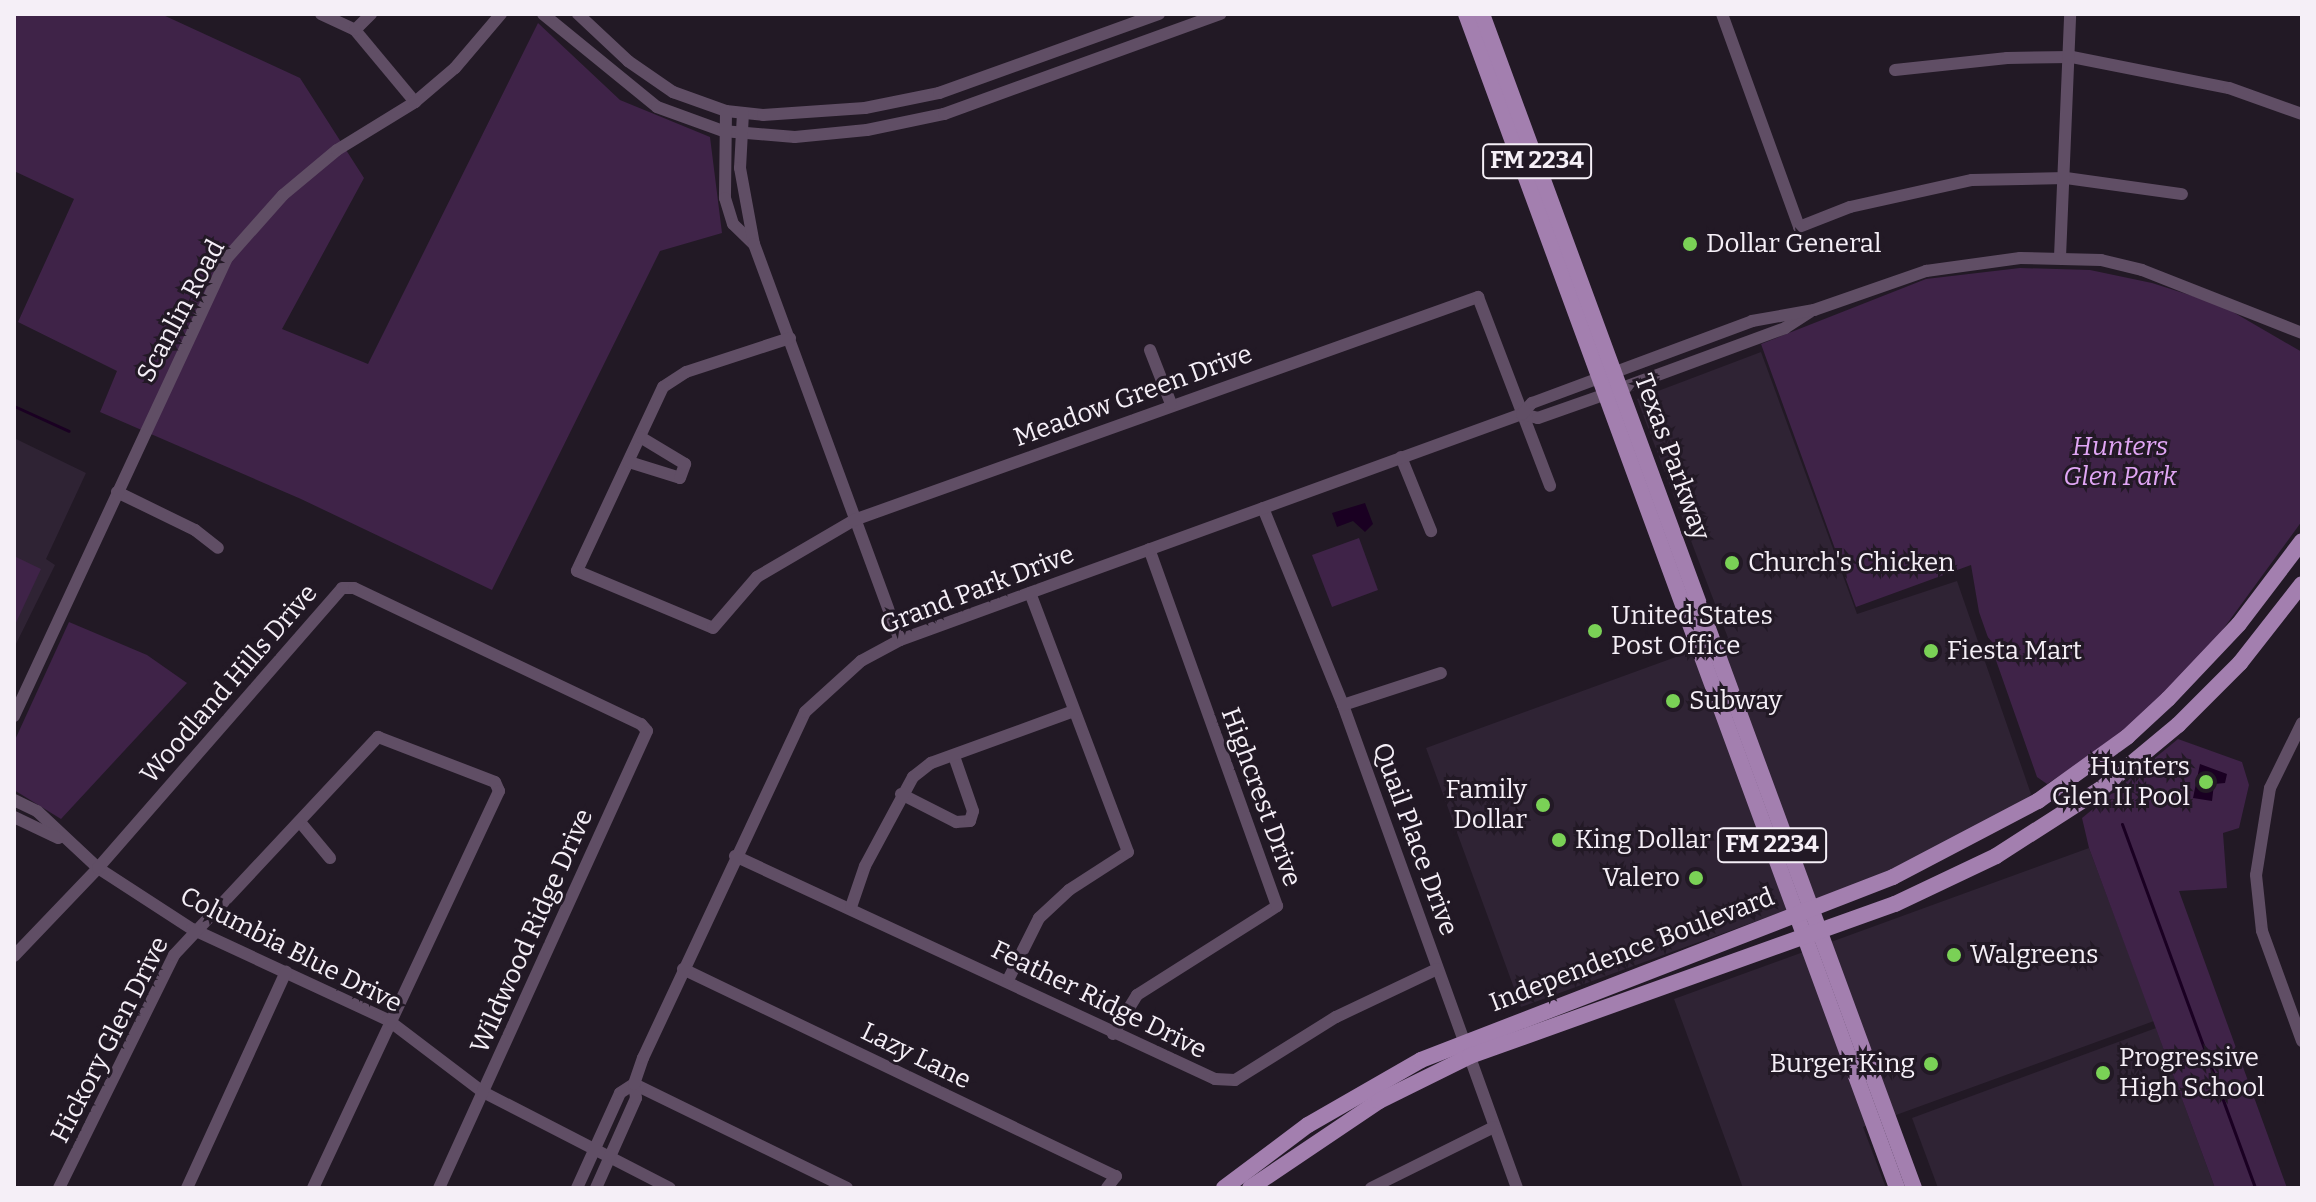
<!DOCTYPE html>
<style>
body{margin:0}
#map{position:relative;width:2316px;height:1202px;overflow:hidden;background:#221925;font-family:Bitter,serif}
div>[style]{position:absolute}
[style*='--x']{left:calc(var(--x)*1px);top:calc(var(--y)*1px);width:calc(var(--w)*1px);rotate:calc(var(--a)*1deg)}
.built>*{inset:0;background:#2f2334}
.green>*{inset:0;background:#3f2348}
.water>*{inset:0;background:#1a0022}
.stream>*{height:3px;margin:-1.5px;padding:0 1.5px;transform-origin:1.5px;border-radius:1.5px;background:#1a0022}
.minor>*{height:12px;margin:-6px;padding:0 6px;transform-origin:6px;border-radius:6px;background:#604e65}
.major>*{height:16px;margin:-8px;padding:0 8px;transform-origin:8px;border-radius:8px;background:#a37faf}
.dots>*{width:22px;height:22px;translate:-50% -50%;box-sizing:border-box;border:4px solid #221925;border-radius:50%}
span{translate:-50% -50%;white-space:nowrap;text-align:center;line-height:1.15;-webkit-text-stroke:6px #221925;paint-order:stroke}
.shield-label span{padding:2px 6px;background:#221925;border:2px solid;border-radius:6px;-webkit-text-stroke-width:0}
.shield-label{font-size:24px;color:#f5eff7;font-weight:700}
.poi-label{font-size:26px;color:#f5eff7}
.left{translate:0 -50%;text-align:left}
.right{translate:-100% -50%;text-align:right}
.street-label{font-size:26px;color:#f5eff7}
.park-label{font-size:26px;color:#e1a6f5;font-style:italic}
.frame{position:absolute;inset:0;border:16px solid #f5eff7;pointer-events:none}
</style>
<div id="map">
<div class="built">
<div style="clip-path:polygon(1761px 352px,1857px 614px,1957px 581px,2031px 794px,2019px 807px,1864px 882px,1521px 1007px,1426px 748px,1728px 638px,1637px 399px)"></div>
<div style="clip-path:polygon(14px 438px,86px 473px,46px 559px,55px 565px,14px 648px)"></div>
<div style="clip-path:polygon(2089px 848px,2154px 1021px,1863px 1127px,1886px 1188px,1743px 1188px,1674px 999px)"></div>
<div style="clip-path:polygon(2156px 1028px,2215px 1188px,1938px 1188px,1912px 1118px)"></div>
</div>
<div class="green">
<div style="clip-path:polygon(14px 14px,161px 14px,300px 78px,364px 178px,282px 329px,368px 364px,538px 23px,620px 100px,710px 137px,722px 233px,660px 251px,492px 590px,301px 499px,100px 412px,117px 371px,18px 322px,74px 199px,14px 171px)"></div>
<div style="clip-path:polygon(2020px 268px,2090px 270px,2152px 283px,2221px 305px,2302px 352px,2302px 521px,2205px 654px,2129px 730px,2047px 784px,2037px 777px,1979px 612px,1971px 565px,1856px 607px,1761px 344px,1926px 279px)"></div>
<div style="clip-path:polygon(1359px 538px,1378px 590px,1332px 607px,1312px 555px)"></div>
<div style="clip-path:polygon(14px 556px,41px 569px,14px 627px)"></div>
<div style="clip-path:polygon(69px 622px,147px 655px,187px 683px,61px 819px,14px 790px,14px 742px)"></div>
<div style="clip-path:polygon(2178px 739px,2242px 762px,2249px 785px,2239px 828px,2223px 833px,2227px 888px,2179px 891px,2287px 1188px,2215px 1188px,2089px 848px,2082px 818px)"></div>
</div>
<div class="water">
<div style="clip-path:polygon(1365px 503px,1373px 524px,1365px 532px,1353px 521px,1337px 527px,1332px 513px)"></div>
<div style="clip-path:polygon(2200px 764px,2227px 774px,2225px 783px,2214px 784px,2212px 801px,2193px 798px)"></div>
</div>
<div class="stream">
<div style="--x:14;--y:406;--w:60;--a:24.4"></div>
<div style="--x:2122;--y:824;--w:388;--a:69.9"></div>
</div>
<div class="minor">
<div style="--x:321;--y:14;--w:38;--a:25"></div>
<div style="--x:355;--y:30;--w:94;--a:50.2"></div>
<div style="--x:543;--y:14;--w:147;--a:39.2"></div>
<div style="--x:657;--y:107;--w:70;--a:20"></div>
<div style="--x:723;--y:131;--w:72;--a:4.8"></div>
<div style="--x:795;--y:137;--w:72;--a:-5.6"></div>
<div style="--x:867;--y:130;--w:79;--a:-11.7"></div>
<div style="--x:944;--y:114;--w:294;--a:-19.9"></div>
<div style="--x:578;--y:14;--w:69;--a:43.2"></div>
<div style="--x:628;--y:61;--w:55;--a:34.6"></div>
<div style="--x:673;--y:92;--w:56;--a:19.7"></div>
<div style="--x:726;--y:111;--w:37;--a:6"></div>
<div style="--x:763;--y:115;--w:102;--a:-3.9"></div>
<div style="--x:865;--y:108;--w:76;--a:-11.5"></div>
<div style="--x:939;--y:93;--w:234;--a:-19.8"></div>
<div style="--x:1722;--y:14;--w:226;--a:70.1"></div>
<div style="--x:1799;--y:227;--w:55;--a:-21.4"></div>
<div style="--x:1850;--y:207;--w:125;--a:-12.5"></div>
<div style="--x:1972;--y:180;--w:94;--a:-1.2"></div>
<div style="--x:2066;--y:178;--w:117;--a:7.9"></div>
<div style="--x:355;--y:30;--w:23;--a:-45"></div>
<div style="--x:1895;--y:70;--w:113;--a:-6.1"></div>
<div style="--x:2007;--y:58;--w:65;--a:-0.9"></div>
<div style="--x:2072;--y:57;--w:160;--a:11.2"></div>
<div style="--x:2229;--y:88;--w:77;--a:19.6"></div>
<div style="--x:726;--y:111;--w:87;--a:90.7"></div>
<div style="--x:725;--y:198;--w:27;--a:73"></div>
<div style="--x:733;--y:224;--w:29;--a:44"></div>
<div style="--x:743;--y:113;--w:55;--a:93.1"></div>
<div style="--x:740;--y:168;--w:77;--a:79.6"></div>
<div style="--x:754;--y:244;--w:422;--a:69.8"></div>
<div style="--x:2060;--y:257;--w:243;--a:-87.6"></div>
<div style="--x:790;--y:338;--w:109;--a:161.9"></div>
<div style="--x:686;--y:372;--w:27;--a:147"></div>
<div style="--x:663;--y:387;--w:203;--a:115.1"></div>
<div style="--x:577;--y:571;--w:147;--a:22.7"></div>
<div style="--x:713;--y:628;--w:67;--a:-49.2"></div>
<div style="--x:757;--y:577;--w:113;--a:-30.4"></div>
<div style="--x:854;--y:520;--w:663;--a:-19.67"></div>
<div style="--x:1478;--y:297;--w:202;--a:69.1"></div>
<div style="--x:1150;--y:350;--w:58;--a:68.7"></div>
<div style="--x:1522;--y:414;--w:16;--a:14"></div>
<div style="--x:1538;--y:418;--w:72;--a:-19.4"></div>
<div style="--x:1606;--y:394;--w:191;--a:-20.2"></div>
<div style="--x:1785;--y:328;--w:30;--a:-33"></div>
<div style="--x:1401;--y:457;--w:80;--a:67.9"></div>
<div style="--x:629;--y:462;--w:53;--a:17.4"></div>
<div style="--x:680;--y:478;--w:15;--a:-70"></div>
<div style="--x:685;--y:464;--w:52;--a:-149"></div>
<div style="--x:117;--y:492;--w:87;--a:26"></div>
<div style="--x:195;--y:530;--w:29;--a:38"></div>
<div style="--x:1263;--y:508;--w:213;--a:67.9"></div>
<div style="--x:1343;--y:705;--w:513;--a:70.19"></div>
<div style="--x:1343;--y:705;--w:103;--a:-18.1"></div>
<div style="--x:14;--y:716;--w:505;--a:-65.06"></div>
<div style="--x:227;--y:258;--w:84;--a:-48.4"></div>
<div style="--x:283;--y:195;--w:70;--a:-39.8"></div>
<div style="--x:337;--y:150;--w:92;--a:-31.6"></div>
<div style="--x:415;--y:102;--w:52;--a:-40.4"></div>
<div style="--x:455;--y:68;--w:71;--a:-49.6"></div>
<div style="--x:2302;--y:723;--w:72;--a:116.2"></div>
<div style="--x:2270;--y:788;--w:88;--a:99.1"></div>
<div style="--x:2256;--y:875;--w:56;--a:83.9"></div>
<div style="--x:2262;--y:931;--w:117;--a:70"></div>
<div style="--x:901;--y:794;--w:62;--a:27"></div>
<div style="--x:956;--y:822;--w:14;--a:-4"></div>
<div style="--x:970;--y:821;--w:10;--a:-73"></div>
<div style="--x:973;--y:811;--w:58;--a:-109.1"></div>
<div style="--x:14;--y:800;--w:25;--a:26"></div>
<div style="--x:37;--y:811;--w:83;--a:43.1"></div>
<div style="--x:98;--y:868;--w:112;--a:33"></div>
<div style="--x:192;--y:929;--w:216;--a:24.9"></div>
<div style="--x:388;--y:1020;--w:119;--a:37.2"></div>
<div style="--x:483;--y:1092;--w:210;--a:27.2"></div>
<div style="--x:14;--y:817;--w:49;--a:25.5"></div>
<div style="--x:300;--y:822;--w:47;--a:50.2"></div>
<div style="--x:735;--y:856;--w:529;--a:24.92"></div>
<div style="--x:1215;--y:1079;--w:20;--a:3"></div>
<div style="--x:1235;--y:1080;--w:119;--a:-32"></div>
<div style="--x:1336;--y:1017;--w:112;--a:-25.4"></div>
<div style="--x:851;--y:907;--w:43;--a:-71.1"></div>
<div style="--x:865;--y:866;--w:101;--a:-61.7"></div>
<div style="--x:913;--y:777;--w:23;--a:-38"></div>
<div style="--x:931;--y:763;--w:152;--a:-20"></div>
<div style="--x:14;--y:956;--w:122;--a:-46.3"></div>
<div style="--x:98;--y:868;--w:371;--a:-48.9"></div>
<div style="--x:342;--y:588;--w:12;--a:0"></div>
<div style="--x:354;--y:588;--w:318;--a:25.4"></div>
<div style="--x:641;--y:724;--w:9;--a:49"></div>
<div style="--x:647;--y:731;--w:502;--a:114.47"></div>
<div style="--x:683;--y:969;--w:480;--a:25.6"></div>
<div style="--x:1116;--y:1176;--w:15;--a:127"></div>
<div style="--x:1008;--y:980;--w:69;--a:-63.4"></div>
<div style="--x:1039;--y:918;--w:41;--a:-43"></div>
<div style="--x:1069;--y:890;--w:70;--a:-32.8"></div>
<div style="--x:1128;--y:852;--w:277;--a:-110.7"></div>
<div style="--x:1113;--y:1034;--w:46;--a:-58.4"></div>
<div style="--x:1137;--y:995;--w:166;--a:-32.4"></div>
<div style="--x:1277;--y:906;--w:379;--a:-109.7"></div>
<div style="--x:634;--y:1084;--w:237;--a:26"></div>
<div style="--x:59;--y:1188;--w:260;--a:-63.7"></div>
<div style="--x:174;--y:955;--w:299;--a:-46.9"></div>
<div style="--x:378;--y:737;--w:125;--a:21"></div>
<div style="--x:495;--y:782;--w:10;--a:66"></div>
<div style="--x:499;--y:791;--w:438;--a:115.1"></div>
<div style="--x:187;--y:1188;--w:238;--a:-65.4"></div>
<div style="--x:577;--y:1188;--w:104;--a:-65.6"></div>
<div style="--x:620;--y:1093;--w:17;--a:-33"></div>
<div style="--x:596;--y:1188;--w:98;--a:-66"></div>
<div style="--x:636;--y:1098;--w:14;--a:-98"></div>
<div style="--x:634;--y:1084;--w:28;--a:-71"></div>
<div style="--x:643;--y:1058;--w:382;--a:-64.9"></div>
<div style="--x:805;--y:712;--w:76;--a:-42.3"></div>
<div style="--x:861;--y:661;--w:44;--a:-28.3"></div>
<div style="--x:900;--y:640;--w:662;--a:-19.97"></div>
<div style="--x:1522;--y:414;--w:15;--a:-48"></div>
<div style="--x:1532;--y:403;--w:235;--a:-20.4"></div>
<div style="--x:1752;--y:321;--w:63;--a:-10.1"></div>
<div style="--x:1814;--y:310;--w:119;--a:-19.2"></div>
<div style="--x:1926;--y:271;--w:95;--a:-7.9"></div>
<div style="--x:2020;--y:258;--w:81;--a:1.4"></div>
<div style="--x:2101;--y:260;--w:42;--a:13.7"></div>
<div style="--x:2142;--y:270;--w:172;--a:21.5"></div>
<div style="--x:1371;--y:1188;--w:137;--a:-26.4"></div>
</div>
<div class="major">
<div style="--x:1466;--y:14;--w:1251;--a:69.84"></div>
<div style="--x:1482;--y:14;--w:1251;--a:69.8"></div>
<div style="--x:1224;--y:1188;--w:105;--a:-36.9"></div>
<div style="--x:1308;--y:1125;--w:130;--a:-29.9"></div>
<div style="--x:1421;--y:1060;--w:506;--a:-21.19"></div>
<div style="--x:1893;--y:877;--w:164;--a:-27.7"></div>
<div style="--x:2038;--y:801;--w:110;--a:-35.7"></div>
<div style="--x:2127;--y:737;--w:56;--a:-42.8"></div>
<div style="--x:2168;--y:699;--w:103;--a:-46.6"></div>
<div style="--x:2239;--y:624;--w:104;--a:-52.8"></div>
<div style="--x:1250;--y:1188;--w:156;--a:-34"></div>
<div style="--x:1379;--y:1101;--w:102;--a:-26.3"></div>
<div style="--x:1470;--y:1056;--w:451;--a:-19.7"></div>
<div style="--x:1895;--y:904;--w:112;--a:-25.4"></div>
<div style="--x:1996;--y:856;--w:126;--a:-32.7"></div>
<div style="--x:2102;--y:788;--w:99;--a:-39.7"></div>
<div style="--x:2178;--y:725;--w:88;--a:-45"></div>
<div style="--x:2240;--y:663;--w:100;--a:-51.9"></div>
</div>
<div class="dots">
<div style="left:1690px;top:244px;background:#7ad156"></div>
<div style="left:1732px;top:563px;background:#7ad156"></div>
<div style="left:1595px;top:631px;background:#7ad156"></div>
<div style="left:1931px;top:651px;background:#7ad156"></div>
<div style="left:1673px;top:701px;background:#7ad156"></div>
<div style="left:2206px;top:782px;background:#7ad156"></div>
<div style="left:1543px;top:805px;background:#7ad156"></div>
<div style="left:1559px;top:840px;background:#7ad156"></div>
<div style="left:1696px;top:878px;background:#7ad156"></div>
<div style="left:1954px;top:955px;background:#7ad156"></div>
<div style="left:1931px;top:1064px;background:#7ad156"></div>
<div style="left:2103px;top:1073px;background:#7ad156"></div>
</div>
<div class="shield-label">
<span style="left:1537px;top:161px">FM 2234</span>
<span style="left:1772px;top:845px">FM 2234</span>
</div>
<div class="poi-label">
<span class="left" style="left:1706px;top:244px">Dollar General</span>
<span class="left" style="left:1748px;top:563px">Church's Chicken</span>
<span class="left" style="left:1611px;top:631px">United States<br>Post Office</span>
<span class="left" style="left:1947px;top:651px">Fiesta Mart</span>
<span class="left" style="left:1689px;top:701px">Subway</span>
<span class="right" style="left:2190px;top:782px">Hunters<br>Glen II Pool</span>
<span class="right" style="left:1527px;top:805px">Family<br>Dollar</span>
<span class="left" style="left:1575px;top:840px">King Dollar</span>
<span class="right" style="left:1680px;top:878px">Valero</span>
<span class="left" style="left:1970px;top:955px">Walgreens</span>
<span class="left" style="left:2119px;top:1073px">Progressive<br>High School</span>
<span class="right" style="left:1915px;top:1064px">Burger King</span>
</div>
<div class="street-label">
<span style="left:181px;top:311px;rotate:-62deg">Scanlin Road</span>
<span style="left:1133px;top:396px;rotate:-20deg">Meadow Green Drive</span>
<span style="left:1672px;top:457px;rotate:70deg">Texas Parkway</span>
<span style="left:977px;top:590px;rotate:-21deg">Grand Park Drive</span>
<span style="left:229px;top:684px;rotate:-49deg">Woodland Hills Drive</span>
<span style="left:1261px;top:797px;rotate:70deg">Highcrest Drive</span>
<span style="left:1415px;top:839px;rotate:70deg">Quail Place Drive</span>
<span style="left:532px;top:931px;rotate:-66deg">Wildwood Ridge Drive</span>
<span style="left:291px;top:950px;rotate:27deg">Columbia Blue Drive</span>
<span style="left:1632px;top:950px;rotate:-21deg">Independence Boulevard</span>
<span style="left:1099px;top:1000px;rotate:26deg">Feather Ridge Drive</span>
<span style="left:110px;top:1040px;rotate:-63deg">Hickory Glen Drive</span>
<span style="left:916px;top:1056px;rotate:26deg">Lazy Lane</span>
</div>
<div class="park-label">
<span style="left:2120px;top:462px">Hunters<br>Glen Park</span>
</div>
<div class="frame"></div>
</div>
